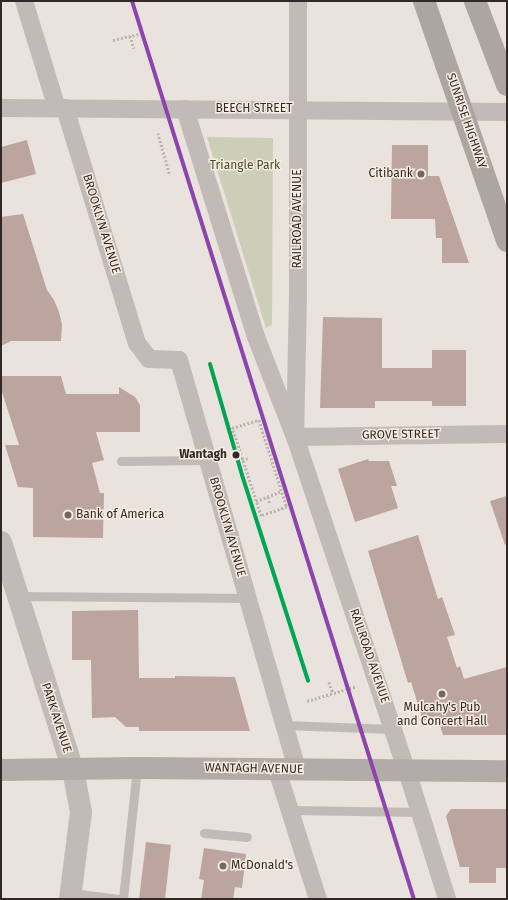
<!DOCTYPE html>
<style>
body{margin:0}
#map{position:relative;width:508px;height:900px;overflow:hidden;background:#e9e2dd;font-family:"Fira Sans",sans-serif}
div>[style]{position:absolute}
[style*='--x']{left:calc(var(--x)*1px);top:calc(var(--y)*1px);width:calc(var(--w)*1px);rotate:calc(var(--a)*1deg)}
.green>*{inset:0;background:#ccceb7}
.building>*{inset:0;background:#bca49f}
.path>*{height:2.5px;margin-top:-1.25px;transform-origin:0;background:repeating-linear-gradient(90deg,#bbb3ae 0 2px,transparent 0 4px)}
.service>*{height:9px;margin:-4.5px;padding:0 4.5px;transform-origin:4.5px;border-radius:4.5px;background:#c2bab6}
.minor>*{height:18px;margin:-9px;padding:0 9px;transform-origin:9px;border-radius:9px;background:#c2bab6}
.tertiary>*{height:22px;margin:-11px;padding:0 11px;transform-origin:11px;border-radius:11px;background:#c2bab6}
.secondary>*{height:22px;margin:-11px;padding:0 11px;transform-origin:11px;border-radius:11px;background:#b3aba7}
.trunk>*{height:22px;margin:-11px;padding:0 11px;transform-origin:11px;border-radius:11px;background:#aca5a0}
.rail-1>*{height:4px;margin:-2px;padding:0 2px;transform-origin:2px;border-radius:2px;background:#8e44ad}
.rail-2>*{height:4px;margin:-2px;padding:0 2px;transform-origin:2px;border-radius:2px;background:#00a651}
.dots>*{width:11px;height:11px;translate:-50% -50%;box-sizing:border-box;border:2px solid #f7ece2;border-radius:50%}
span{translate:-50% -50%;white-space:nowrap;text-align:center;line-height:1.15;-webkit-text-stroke:3px #f7ece2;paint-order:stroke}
.street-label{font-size:12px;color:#322825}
.park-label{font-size:12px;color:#454f2a}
.poi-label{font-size:12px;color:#322825}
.right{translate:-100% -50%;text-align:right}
.left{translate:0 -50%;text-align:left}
.stop-label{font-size:12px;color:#322825;font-weight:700}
.frame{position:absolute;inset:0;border:2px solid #322825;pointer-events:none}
</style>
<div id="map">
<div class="green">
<div style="clip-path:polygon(207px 137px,273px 138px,272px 325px,266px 328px)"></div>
</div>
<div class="building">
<div style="clip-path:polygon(27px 140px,36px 174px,1px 183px,1px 147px)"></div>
<div style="clip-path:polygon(392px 145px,428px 145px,428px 176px,439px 176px,469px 263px,442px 263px,442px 238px,436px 238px,435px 219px,391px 219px)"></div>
<div style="clip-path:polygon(23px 214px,47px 290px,54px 300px,59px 312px,62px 324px,61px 341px,11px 341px,1px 346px,1px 217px)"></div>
<div style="clip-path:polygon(323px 317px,382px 318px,382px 368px,432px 368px,432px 350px,466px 350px,466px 406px,432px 406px,432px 401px,375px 401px,375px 408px,320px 408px)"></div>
<div style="clip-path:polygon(1px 376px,61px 376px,66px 394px,119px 394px,119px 387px,135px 397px,140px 405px,140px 432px,96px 432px,104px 460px,92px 463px,100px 493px,104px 493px,103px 538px,33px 537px,33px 488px,18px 487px,5px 445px,19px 445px,1px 389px)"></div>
<div style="clip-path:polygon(368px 459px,369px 461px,389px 461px,397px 486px,391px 486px,398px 508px,355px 522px,338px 469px)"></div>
<div style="clip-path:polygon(507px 496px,507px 544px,505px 545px,490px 501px)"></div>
<div style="clip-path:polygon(418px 535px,438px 599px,442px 597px,455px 635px,447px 637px,457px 668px,460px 666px,464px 679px,507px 667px,507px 735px,443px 735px,437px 716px,423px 721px,411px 682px,408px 683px,368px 551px)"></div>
<div style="clip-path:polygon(138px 610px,139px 678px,175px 678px,175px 676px,235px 677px,250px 731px,139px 731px,139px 727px,126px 727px,115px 717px,92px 718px,91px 660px,72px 660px,72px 611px)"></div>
<div style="clip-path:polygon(451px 809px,507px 809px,507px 868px,496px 868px,496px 883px,469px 883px,469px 867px,460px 867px,446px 816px)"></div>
<div style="clip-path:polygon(146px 842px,171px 845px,165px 899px,139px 899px)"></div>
<div style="clip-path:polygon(204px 848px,246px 854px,242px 888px,235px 887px,233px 899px,201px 899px,204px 880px,199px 879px)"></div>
</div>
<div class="path">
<div style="--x:130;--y:36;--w:13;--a:72"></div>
<div style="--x:113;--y:40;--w:26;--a:-13"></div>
<div style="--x:158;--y:133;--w:44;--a:74.1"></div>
<div style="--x:259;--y:420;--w:91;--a:72.2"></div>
<div style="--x:287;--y:507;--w:28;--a:161"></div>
<div style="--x:261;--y:516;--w:93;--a:-108.2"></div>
<div style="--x:232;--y:428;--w:28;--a:-17"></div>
<div style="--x:242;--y:460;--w:6;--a:-18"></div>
<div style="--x:268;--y:497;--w:7;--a:74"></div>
<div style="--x:256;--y:501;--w:28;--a:-21"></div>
<div style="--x:329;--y:682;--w:12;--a:70"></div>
<div style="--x:307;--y:701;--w:52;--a:-16.7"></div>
</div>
<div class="service">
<div style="--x:121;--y:461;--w:86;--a:-0.7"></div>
<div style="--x:18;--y:596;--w:229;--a:0.5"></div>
<div style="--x:284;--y:725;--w:109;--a:2.1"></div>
<div style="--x:290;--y:810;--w:130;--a:0.9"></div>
<div style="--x:204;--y:833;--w:43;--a:5.3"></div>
<div style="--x:71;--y:893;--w:49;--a:7"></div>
<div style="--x:123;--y:899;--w:132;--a:-83.9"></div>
</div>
<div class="minor">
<div style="--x:24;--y:1;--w:112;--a:72.9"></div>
<div style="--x:298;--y:1;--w:295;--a:90"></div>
<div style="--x:298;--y:296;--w:141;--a:91.2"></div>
<div style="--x:295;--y:437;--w:212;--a:-0.8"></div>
<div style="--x:1;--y:108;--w:506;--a:0.45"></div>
<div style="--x:65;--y:108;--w:246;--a:73"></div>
<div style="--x:137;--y:343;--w:20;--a:53"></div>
<div style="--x:149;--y:359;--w:30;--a:2"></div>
<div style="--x:179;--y:360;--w:427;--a:73.9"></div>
<div style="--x:185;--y:109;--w:239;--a:72.7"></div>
<div style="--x:256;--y:337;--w:107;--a:68.7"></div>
<div style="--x:295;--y:437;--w:352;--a:71.5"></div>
<div style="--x:407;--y:771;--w:134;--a:72.6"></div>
<div style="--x:277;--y:770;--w:135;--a:72.4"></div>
</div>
<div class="tertiary">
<div style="--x:1;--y:542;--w:239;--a:72.5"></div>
<div style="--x:73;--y:770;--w:43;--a:79.2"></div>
<div style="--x:81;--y:812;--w:88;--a:97.2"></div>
</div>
<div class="secondary">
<div style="--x:1;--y:770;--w:136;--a:-0.8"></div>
<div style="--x:137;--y:768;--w:370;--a:0.5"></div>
</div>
<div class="trunk">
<div style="--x:424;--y:1;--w:254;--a:70.9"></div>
<div style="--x:475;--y:1;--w:90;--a:69.1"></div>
</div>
<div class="rail-1">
<div style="--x:132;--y:1;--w:941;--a:72.57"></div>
</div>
<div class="rail-2">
<div style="--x:210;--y:364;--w:116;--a:73.9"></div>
<div style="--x:242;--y:475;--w:216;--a:72.2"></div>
</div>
<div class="dots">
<div style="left:421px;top:174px;background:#726965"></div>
<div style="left:236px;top:455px;background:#322825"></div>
<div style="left:68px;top:515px;background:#726965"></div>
<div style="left:442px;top:694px;background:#726965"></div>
<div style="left:223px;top:866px;background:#726965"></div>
</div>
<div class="street-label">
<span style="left:254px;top:109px">BEECH STREET</span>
<span style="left:466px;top:121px;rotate:71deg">SUNRISE HIGHWAY</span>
<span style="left:298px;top:219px;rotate:-90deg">RAILROAD AVENUE</span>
<span style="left:101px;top:224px;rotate:73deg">BROOKLYN AVENUE</span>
<span style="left:401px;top:435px;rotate:-1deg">GROVE STREET</span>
<span style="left:227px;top:527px;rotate:74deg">BROOKLYN AVENUE</span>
<span style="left:369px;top:656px;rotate:71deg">RAILROAD AVENUE</span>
<span style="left:56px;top:718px;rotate:72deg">PARK AVENUE</span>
<span style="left:254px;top:769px;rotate:1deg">WANTAGH AVENUE</span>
</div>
<div class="park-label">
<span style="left:245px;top:166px">Triangle Park</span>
</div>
<div class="poi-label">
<span class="right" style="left:413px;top:174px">Citibank</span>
<span class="left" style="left:76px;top:515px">Bank of America</span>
<span style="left:442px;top:715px">Mulcahy's Pub<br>and Concert Hall</span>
<span class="left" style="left:231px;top:866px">McDonald's</span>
</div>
<div class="stop-label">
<span class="right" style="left:227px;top:455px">Wantagh</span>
</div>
<div class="frame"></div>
</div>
